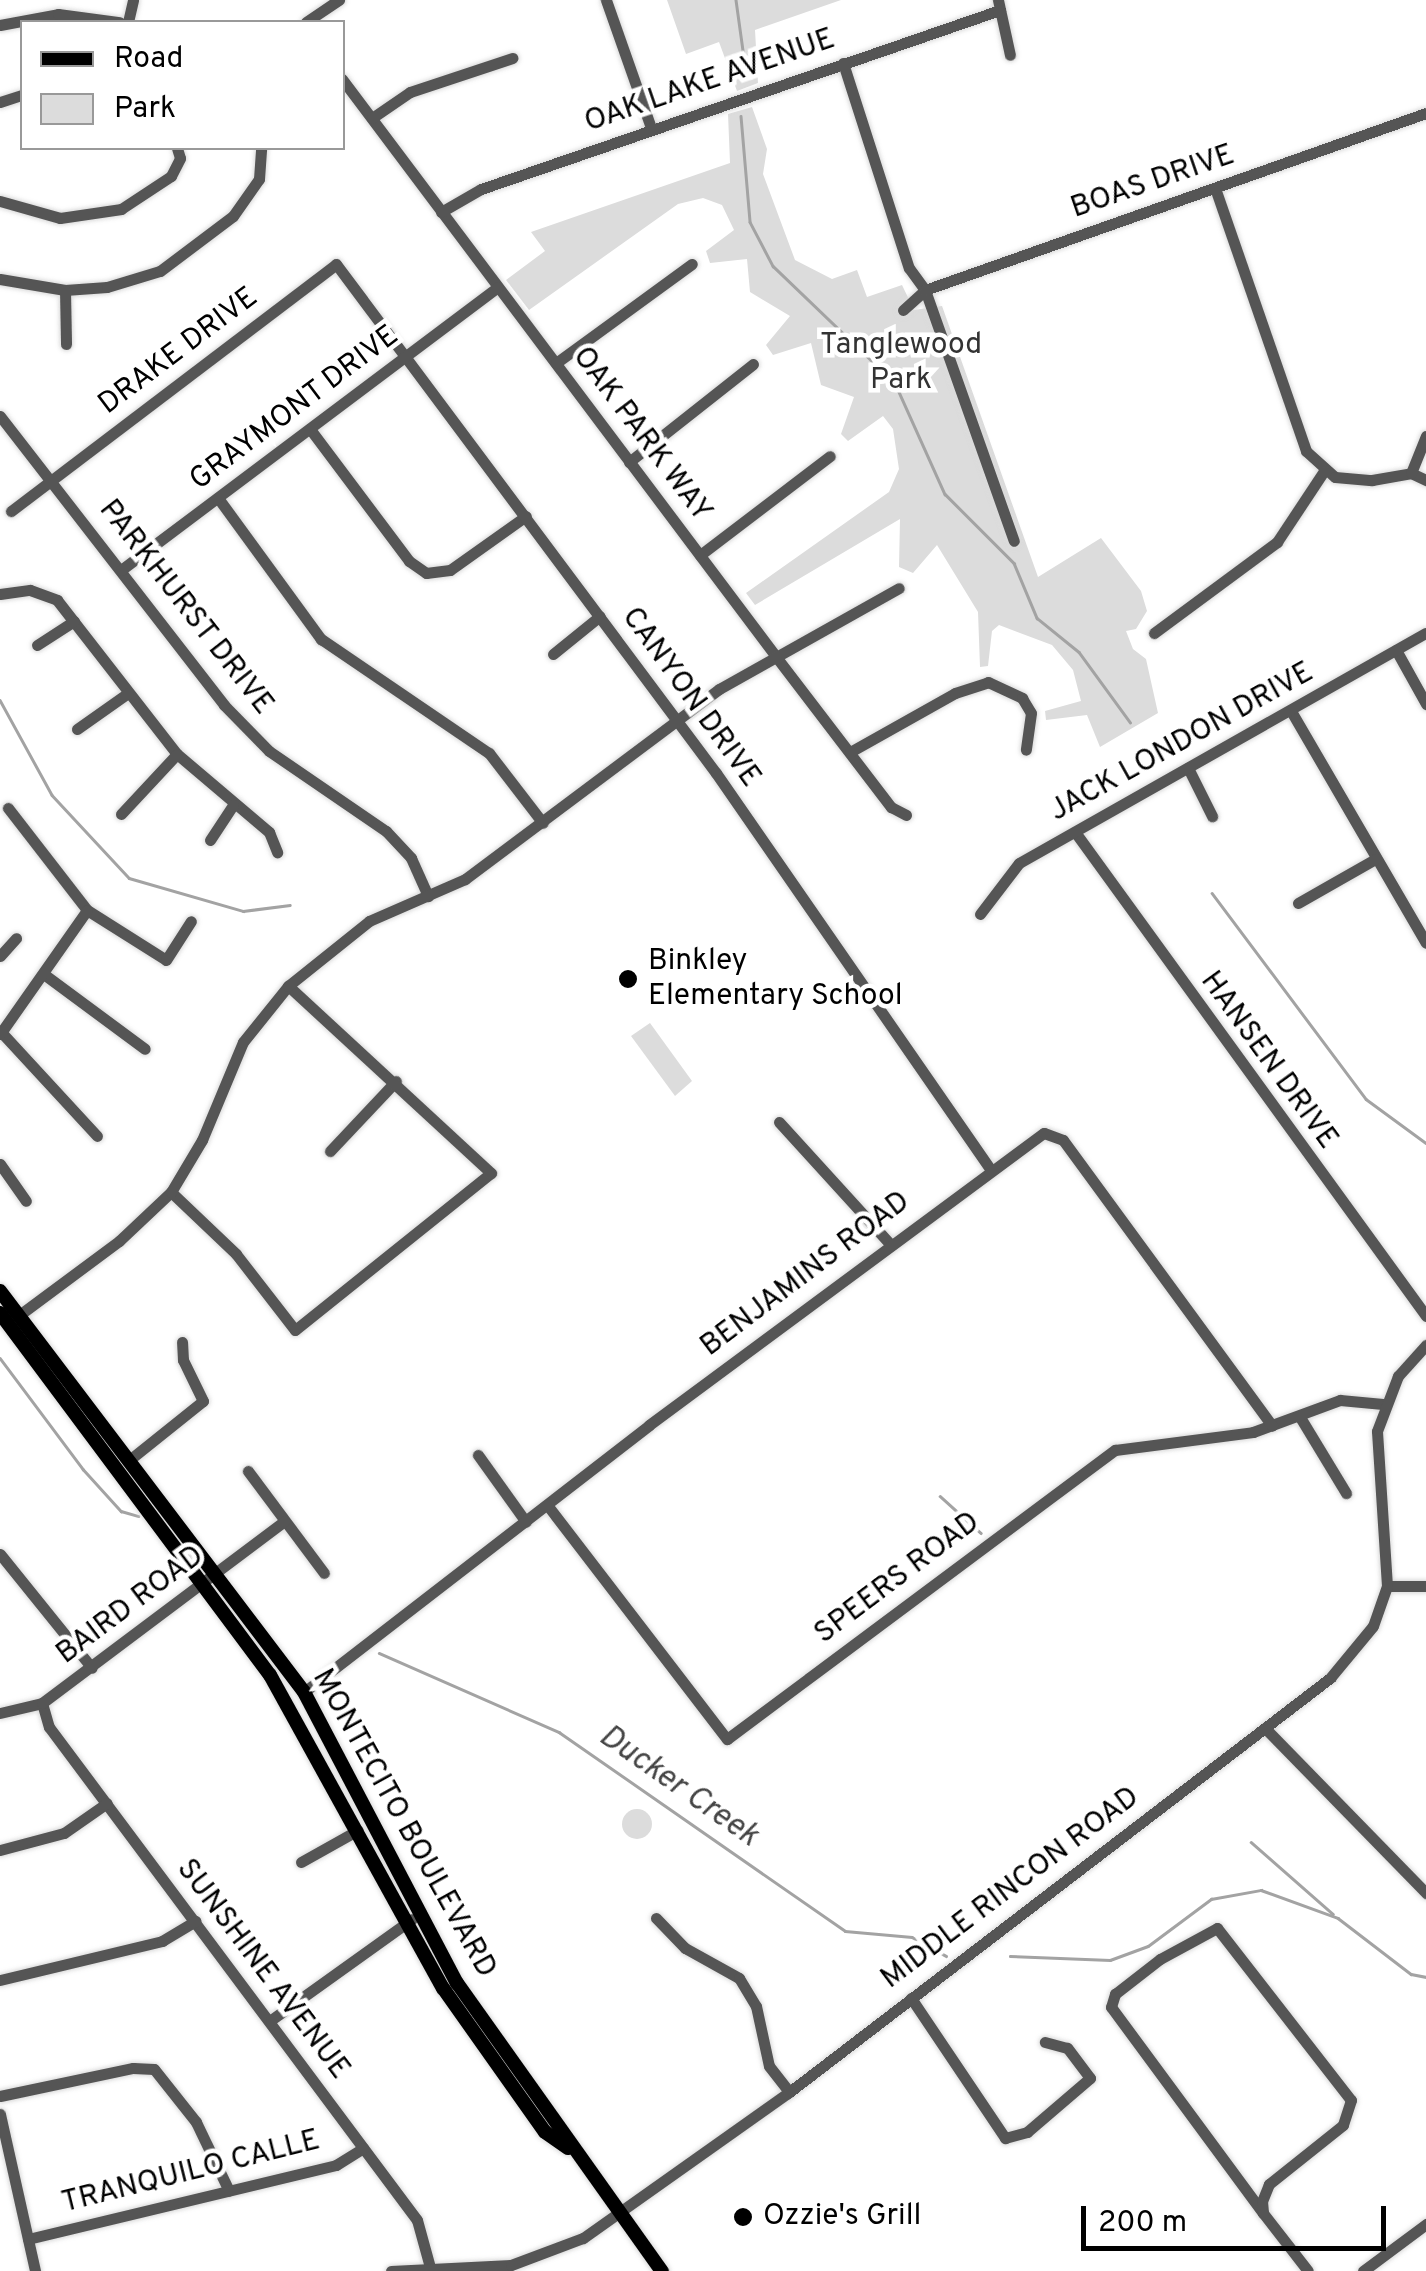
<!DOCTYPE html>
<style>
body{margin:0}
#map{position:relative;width:1426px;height:2271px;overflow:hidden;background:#fff;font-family:Overpass,sans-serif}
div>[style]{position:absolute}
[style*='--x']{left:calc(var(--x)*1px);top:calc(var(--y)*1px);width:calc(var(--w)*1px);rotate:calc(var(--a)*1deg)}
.green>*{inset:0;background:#dcdcdc}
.round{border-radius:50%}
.stream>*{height:2.5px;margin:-1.25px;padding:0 1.25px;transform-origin:1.25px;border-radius:1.25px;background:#a3a3a3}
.roads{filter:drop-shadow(0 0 2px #dbdbdb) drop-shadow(0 0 2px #dbdbdb)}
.minor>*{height:11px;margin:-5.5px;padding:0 5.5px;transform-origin:5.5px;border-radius:5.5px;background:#555}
.major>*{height:14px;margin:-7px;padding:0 7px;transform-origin:7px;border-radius:7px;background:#000}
.dots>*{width:28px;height:28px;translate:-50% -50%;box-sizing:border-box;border:5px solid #fff;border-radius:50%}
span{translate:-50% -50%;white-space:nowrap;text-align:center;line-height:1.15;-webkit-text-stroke:9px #fff;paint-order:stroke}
.street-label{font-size:30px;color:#000}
.park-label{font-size:30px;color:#333}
.poi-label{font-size:30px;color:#000}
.left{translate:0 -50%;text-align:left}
.water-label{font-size:32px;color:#444;font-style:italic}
.legend{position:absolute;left:20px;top:20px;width:325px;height:130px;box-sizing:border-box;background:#fff;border:2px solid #999;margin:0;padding:12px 18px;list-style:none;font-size:30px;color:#000}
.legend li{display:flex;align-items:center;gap:20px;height:50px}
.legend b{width:50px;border:2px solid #999}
.scale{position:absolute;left:1081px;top:2206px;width:305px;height:45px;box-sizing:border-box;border:5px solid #000;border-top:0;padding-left:12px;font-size:30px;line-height:35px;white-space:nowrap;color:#000;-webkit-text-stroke:8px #fff;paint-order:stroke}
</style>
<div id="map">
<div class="green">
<div style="clip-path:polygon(667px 0,841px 0,755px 30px,758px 83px,737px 91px,719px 42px,686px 54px)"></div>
<div style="clip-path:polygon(752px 107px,767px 149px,763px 174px,795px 260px,832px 279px,857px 270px,867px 297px,902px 285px,914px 310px,942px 306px,1038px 577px,1101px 538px,1141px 591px,1147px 611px,1136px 629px,1126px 631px,1133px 649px,1146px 659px,1158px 713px,1100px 747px,1087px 715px,1046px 720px,1045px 711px,1081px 701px,1073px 670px,1052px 645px,999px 625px,992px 631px,988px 666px,980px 667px,978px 612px,937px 545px,913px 573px,899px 567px,900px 519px,755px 605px,746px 593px,889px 492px,899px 469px,893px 429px,883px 416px,848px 441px,841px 434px,854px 397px,821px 385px,811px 343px,773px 355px,766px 345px,790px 316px,750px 292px,747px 259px,710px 263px,706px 251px,734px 230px,722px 205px,703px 198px,678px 204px,529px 310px,506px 280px,545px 251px,531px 232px,730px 163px,728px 114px)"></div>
<div style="clip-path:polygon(650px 1023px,692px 1081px,675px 1096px,631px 1036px)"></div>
<div class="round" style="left:622px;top:1809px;width:30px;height:30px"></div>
</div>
<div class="stream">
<div style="--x:736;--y:0;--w:73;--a:82.1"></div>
<div style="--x:741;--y:116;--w:106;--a:85.1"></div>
<div style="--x:750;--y:222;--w:50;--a:62.4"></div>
<div style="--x:773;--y:266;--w:169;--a:43.8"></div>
<div style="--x:895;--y:383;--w:122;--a:65.8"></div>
<div style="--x:945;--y:494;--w:98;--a:45"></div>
<div style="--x:1014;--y:563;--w:60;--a:67.3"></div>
<div style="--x:1037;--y:618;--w:54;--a:39"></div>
<div style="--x:1079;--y:652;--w:87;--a:53.9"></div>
<div style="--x:0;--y:700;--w:108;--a:61.3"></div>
<div style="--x:52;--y:795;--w:113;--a:47.1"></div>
<div style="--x:129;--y:878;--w:119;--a:16.1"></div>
<div style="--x:243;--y:911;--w:47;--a:-7.3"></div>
<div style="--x:1212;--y:893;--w:257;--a:53.2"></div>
<div style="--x:1366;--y:1099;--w:74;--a:36.3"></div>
<div style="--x:0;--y:1358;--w:139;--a:53.2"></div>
<div style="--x:83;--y:1469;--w:57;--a:47.9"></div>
<div style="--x:121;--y:1511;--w:18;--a:16"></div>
<div style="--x:940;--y:1496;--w:55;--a:42.1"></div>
<div style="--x:379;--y:1653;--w:197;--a:23.7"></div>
<div style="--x:559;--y:1732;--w:348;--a:34.8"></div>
<div style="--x:845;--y:1931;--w:67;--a:5.1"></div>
<div style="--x:912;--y:1937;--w:39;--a:29"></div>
<div style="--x:1251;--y:1842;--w:109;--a:41.3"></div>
<div style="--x:1010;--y:1956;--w:100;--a:2.3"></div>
<div style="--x:1110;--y:1960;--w:40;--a:-20.2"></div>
<div style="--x:1148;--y:1946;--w:79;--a:-36.7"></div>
<div style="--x:1211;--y:1899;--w:51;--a:-10.2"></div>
<div style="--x:1261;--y:1890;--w:82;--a:20"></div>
<div style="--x:1338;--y:1918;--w:92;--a:37.5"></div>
<div style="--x:1411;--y:1974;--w:15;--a:11"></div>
</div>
<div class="roads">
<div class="minor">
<div style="--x:606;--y:0;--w:136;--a:70.6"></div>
<div style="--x:998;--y:0;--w:56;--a:77.7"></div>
<div style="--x:128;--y:22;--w:23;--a:-77"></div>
<div style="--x:306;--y:22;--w:40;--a:-34"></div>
<div style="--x:0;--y:25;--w:59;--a:-10.7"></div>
<div style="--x:58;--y:14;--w:62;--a:7.5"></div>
<div style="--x:843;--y:63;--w:215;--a:72.2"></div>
<div style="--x:909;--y:268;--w:27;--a:54"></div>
<div style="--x:925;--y:290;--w:266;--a:70.5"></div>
<div style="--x:342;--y:79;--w:724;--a:53.08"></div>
<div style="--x:777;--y:658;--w:188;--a:52.6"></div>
<div style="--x:891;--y:807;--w:17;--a:28"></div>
<div style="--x:0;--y:102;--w:23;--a:-18"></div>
<div style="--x:372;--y:118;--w:46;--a:-34.4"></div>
<div style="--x:410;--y:92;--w:108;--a:-18.4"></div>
<div style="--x:1215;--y:188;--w:278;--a:70.9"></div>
<div style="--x:1306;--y:451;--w:39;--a:42"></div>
<div style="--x:1335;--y:477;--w:37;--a:5"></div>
<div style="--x:1372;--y:480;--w:40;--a:-10"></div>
<div style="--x:1411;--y:473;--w:17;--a:25"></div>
<div style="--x:0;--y:201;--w:62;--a:15.8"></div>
<div style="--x:60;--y:218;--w:62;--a:-8.4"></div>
<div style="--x:121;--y:209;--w:60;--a:-33.4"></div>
<div style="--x:171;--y:176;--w:20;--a:-63"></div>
<div style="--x:180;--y:158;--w:10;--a:-107"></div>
<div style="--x:441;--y:212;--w:46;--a:-29.9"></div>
<div style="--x:481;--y:189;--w:549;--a:-19.03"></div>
<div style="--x:0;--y:279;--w:66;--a:9.6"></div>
<div style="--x:65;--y:290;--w:42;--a:-4.1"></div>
<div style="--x:107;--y:287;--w:55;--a:-16.8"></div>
<div style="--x:160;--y:271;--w:91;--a:-37"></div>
<div style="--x:233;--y:216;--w:45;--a:-54.9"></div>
<div style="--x:259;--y:179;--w:31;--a:-86"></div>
<div style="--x:65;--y:290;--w:54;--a:88.9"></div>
<div style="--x:903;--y:310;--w:30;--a:-42"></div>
<div style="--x:925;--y:290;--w:531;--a:-19.46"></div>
<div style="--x:556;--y:363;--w:168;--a:-36.1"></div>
<div style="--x:0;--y:416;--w:366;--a:52.2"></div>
<div style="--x:224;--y:705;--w:64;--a:45.6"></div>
<div style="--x:269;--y:751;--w:142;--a:34.4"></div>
<div style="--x:386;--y:831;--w:37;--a:47"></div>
<div style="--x:411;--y:858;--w:42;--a:65.9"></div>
<div style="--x:310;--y:429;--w:165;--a:53.1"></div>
<div style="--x:409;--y:561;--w:21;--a:35"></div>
<div style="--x:426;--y:573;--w:24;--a:-7"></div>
<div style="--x:450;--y:570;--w:93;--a:-35.4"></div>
<div style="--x:629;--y:462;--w:158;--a:-38.3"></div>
<div style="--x:1411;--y:473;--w:40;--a:-68"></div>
<div style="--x:218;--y:498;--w:175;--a:53.9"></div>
<div style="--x:321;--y:639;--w:203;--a:34.2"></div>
<div style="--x:489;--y:753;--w:88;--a:52.4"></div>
<div style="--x:11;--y:511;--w:408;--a:-37.2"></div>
<div style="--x:336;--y:264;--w:635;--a:53.26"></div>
<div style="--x:716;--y:773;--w:483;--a:55.3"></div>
<div style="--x:700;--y:555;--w:163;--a:-37.3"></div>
<div style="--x:121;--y:570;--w:471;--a:-36.9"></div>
<div style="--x:0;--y:594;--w:30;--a:-8"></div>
<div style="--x:30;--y:590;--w:29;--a:20"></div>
<div style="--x:57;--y:600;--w:195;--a:52.1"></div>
<div style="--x:177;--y:754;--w:121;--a:40.3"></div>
<div style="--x:269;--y:832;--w:22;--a:68"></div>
<div style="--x:1154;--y:633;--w:153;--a:-36.5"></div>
<div style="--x:1277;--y:542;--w:85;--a:-56.5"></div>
<div style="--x:37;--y:645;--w:44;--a:-33"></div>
<div style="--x:1396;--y:650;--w:62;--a:60.9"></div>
<div style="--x:553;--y:654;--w:60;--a:-39"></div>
<div style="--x:1291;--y:711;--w:268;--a:59.8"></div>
<div style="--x:77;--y:729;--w:62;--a:-35.2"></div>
<div style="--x:850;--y:752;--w:120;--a:-29.3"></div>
<div style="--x:955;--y:693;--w:35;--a:-18"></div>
<div style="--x:988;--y:682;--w:38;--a:25"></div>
<div style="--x:1022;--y:698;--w:17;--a:59"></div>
<div style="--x:1031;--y:713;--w:37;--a:98"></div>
<div style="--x:1188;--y:768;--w:54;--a:63.4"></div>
<div style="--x:8;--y:808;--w:129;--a:52.2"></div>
<div style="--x:87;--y:910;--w:93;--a:32.3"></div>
<div style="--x:166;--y:960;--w:46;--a:-57.3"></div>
<div style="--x:121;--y:814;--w:82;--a:-47"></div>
<div style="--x:1075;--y:832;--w:598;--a:54.05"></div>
<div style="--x:210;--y:840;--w:42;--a:-56.7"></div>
<div style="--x:1298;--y:903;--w:89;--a:-29.7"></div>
<div style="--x:980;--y:914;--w:64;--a:-52.6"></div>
<div style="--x:1019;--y:863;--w:467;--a:-29.5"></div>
<div style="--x:0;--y:956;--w:24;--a:-48"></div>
<div style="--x:45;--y:975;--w:124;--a:36.5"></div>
<div style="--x:2;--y:1033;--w:140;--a:47.3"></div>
<div style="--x:0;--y:1034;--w:151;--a:-54.9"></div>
<div style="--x:779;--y:1122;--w:164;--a:47.7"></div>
<div style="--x:330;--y:1151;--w:96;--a:-46.7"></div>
<div style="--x:0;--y:1164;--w:45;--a:54.9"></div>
<div style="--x:171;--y:1192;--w:90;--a:43.6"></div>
<div style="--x:236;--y:1254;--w:96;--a:52.2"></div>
<div style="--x:295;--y:1330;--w:251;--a:-38.7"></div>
<div style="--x:491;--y:1173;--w:276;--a:-137.3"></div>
<div style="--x:18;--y:1316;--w:126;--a:-36.6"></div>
<div style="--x:119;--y:1241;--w:71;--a:-43.3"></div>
<div style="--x:171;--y:1192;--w:61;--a:-59.2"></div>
<div style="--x:202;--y:1140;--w:106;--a:-67.3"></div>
<div style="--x:243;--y:1042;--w:72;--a:-51.2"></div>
<div style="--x:288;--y:986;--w:104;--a:-38.7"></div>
<div style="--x:369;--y:921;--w:105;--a:-23.6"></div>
<div style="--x:465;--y:879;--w:317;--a:-36.8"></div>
<div style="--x:719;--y:689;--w:206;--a:-29.3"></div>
<div style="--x:1300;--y:1417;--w:89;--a:58.8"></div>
<div style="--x:478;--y:1455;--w:82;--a:54.4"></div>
<div style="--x:128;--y:1461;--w:96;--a:-38.7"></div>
<div style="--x:203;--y:1401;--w:46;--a:-116"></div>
<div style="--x:183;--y:1360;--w:18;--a:-93"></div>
<div style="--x:248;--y:1471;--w:127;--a:53.3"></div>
<div style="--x:548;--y:1506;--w:294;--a:52.5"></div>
<div style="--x:727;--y:1739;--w:484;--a:-36.7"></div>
<div style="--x:1115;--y:1450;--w:139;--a:-7.4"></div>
<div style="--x:1253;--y:1432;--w:93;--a:-20.2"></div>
<div style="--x:1340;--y:1400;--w:43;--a:5.3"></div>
<div style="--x:0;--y:1554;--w:146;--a:51.1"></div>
<div style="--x:1387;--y:1586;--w:39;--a:0"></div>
<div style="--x:304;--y:1692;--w:436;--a:-37.7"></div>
<div style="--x:649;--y:1425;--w:491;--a:-36.5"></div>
<div style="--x:1044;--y:1133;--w:20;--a:20"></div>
<div style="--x:1063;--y:1140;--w:354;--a:53.8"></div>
<div style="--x:42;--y:1703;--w:25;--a:74"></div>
<div style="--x:49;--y:1727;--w:615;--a:53.26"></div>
<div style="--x:417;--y:2220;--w:53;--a:74.6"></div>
<div style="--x:0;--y:1713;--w:43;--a:-13.4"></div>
<div style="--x:42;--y:1703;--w:303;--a:-36.9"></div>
<div style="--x:1265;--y:1728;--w:231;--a:45.7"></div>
<div style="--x:0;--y:1850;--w:66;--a:-14.9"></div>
<div style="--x:64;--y:1833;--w:52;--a:-34.9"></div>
<div style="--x:301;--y:1862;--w:65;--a:-29.3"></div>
<div style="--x:656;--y:1918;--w:42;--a:46"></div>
<div style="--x:685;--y:1948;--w:62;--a:29.1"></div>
<div style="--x:739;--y:1978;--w:33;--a:59"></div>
<div style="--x:756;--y:2006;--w:61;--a:77.8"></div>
<div style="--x:769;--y:2066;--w:33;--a:52"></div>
<div style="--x:0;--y:1980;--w:167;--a:-13.5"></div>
<div style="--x:162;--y:1941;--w:39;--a:-31"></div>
<div style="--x:911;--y:1998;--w:169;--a:56.1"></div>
<div style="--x:1005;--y:2138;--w:23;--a:-15"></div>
<div style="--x:1027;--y:2132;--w:83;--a:-40.6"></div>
<div style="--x:1090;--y:2078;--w:38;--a:-127"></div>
<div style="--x:1067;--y:2048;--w:23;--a:-165"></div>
<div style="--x:271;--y:2020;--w:173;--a:-35.6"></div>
<div style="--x:0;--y:2096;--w:136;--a:-11.9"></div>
<div style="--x:133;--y:2068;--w:21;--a:3"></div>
<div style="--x:154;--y:2069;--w:68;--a:51.6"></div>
<div style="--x:196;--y:2122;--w:76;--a:64.4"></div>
<div style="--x:0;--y:2114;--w:161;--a:77.4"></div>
<div style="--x:1263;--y:2213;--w:256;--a:-126.4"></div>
<div style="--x:1111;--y:2007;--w:14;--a:-73"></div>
<div style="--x:1115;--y:1994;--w:57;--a:-37.9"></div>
<div style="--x:1160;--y:1959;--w:65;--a:-28.5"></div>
<div style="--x:1217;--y:1928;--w:218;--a:52.1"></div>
<div style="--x:1351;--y:2100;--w:26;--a:108"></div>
<div style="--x:1343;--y:2125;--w:95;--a:141.4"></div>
<div style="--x:1269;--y:2184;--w:18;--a:112"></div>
<div style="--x:1262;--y:2201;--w:12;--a:85"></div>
<div style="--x:1263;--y:2213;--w:73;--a:52.2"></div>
<div style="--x:28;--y:2239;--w:317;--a:-13.5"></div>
<div style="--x:336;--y:2165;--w:32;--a:-32"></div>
<div style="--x:391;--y:2271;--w:120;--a:-2.9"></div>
<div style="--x:511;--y:2265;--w:77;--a:-20.6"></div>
<div style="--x:583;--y:2238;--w:251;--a:-35.3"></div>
<div style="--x:788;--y:2093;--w:683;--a:-37.44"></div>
<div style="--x:1330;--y:1678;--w:67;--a:-50.4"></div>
<div style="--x:1373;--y:1626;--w:42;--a:-70.7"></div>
<div style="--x:1387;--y:1586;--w:155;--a:-93.7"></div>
<div style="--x:1377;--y:1431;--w:59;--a:-69.1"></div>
<div style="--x:1398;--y:1376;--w:42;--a:-47.9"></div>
<div style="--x:1363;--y:2271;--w:79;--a:-36.7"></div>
</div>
<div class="major">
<div style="--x:0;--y:1291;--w:503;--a:52.83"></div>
<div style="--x:304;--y:1692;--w:329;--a:62.3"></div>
<div style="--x:457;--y:1983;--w:354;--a:54.6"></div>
<div style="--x:0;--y:1313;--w:452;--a:53.3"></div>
<div style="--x:270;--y:1675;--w:358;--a:61.1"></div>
<div style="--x:443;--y:1988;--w:176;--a:54.7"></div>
<div style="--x:545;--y:2132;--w:28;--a:35"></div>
</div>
</div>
<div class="dots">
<div style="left:628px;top:979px;background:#000"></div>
<div style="left:743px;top:2217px;background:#000"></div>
</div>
<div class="street-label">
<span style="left:710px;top:82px;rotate:-19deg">OAK LAKE AVENUE</span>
<span style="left:1153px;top:183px;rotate:-19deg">BOAS DRIVE</span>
<span style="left:179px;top:352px;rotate:-37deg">DRAKE DRIVE</span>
<span style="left:295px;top:409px;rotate:-37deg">GRAYMONT DRIVE</span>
<span style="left:641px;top:435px;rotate:53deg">OAK PARK WAY</span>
<span style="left:185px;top:608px;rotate:52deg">PARKHURST DRIVE</span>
<span style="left:690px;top:698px;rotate:54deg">CANYON DRIVE</span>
<span style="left:1182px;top:743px;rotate:-29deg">JACK LONDON DRIVE</span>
<span style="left:1268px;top:1061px;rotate:54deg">HANSEN DRIVE</span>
<span style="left:806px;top:1275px;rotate:-37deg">BENJAMINS ROAD</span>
<span style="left:898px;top:1579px;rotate:-37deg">SPEERS ROAD</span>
<span style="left:131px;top:1606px;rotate:-37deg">BAIRD ROAD</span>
<span style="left:403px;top:1824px;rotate:61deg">MONTECITO BOULEVARD</span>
<span style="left:1011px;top:1889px;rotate:-37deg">MIDDLE RINCON ROAD</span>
<span style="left:262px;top:1970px;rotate:53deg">SUNSHINE AVENUE</span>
<span style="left:191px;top:2173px;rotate:-14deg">TRANQUILO CALLE</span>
</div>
<div class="park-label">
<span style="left:901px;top:363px">Tanglewood<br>Park</span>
</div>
<div class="poi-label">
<span class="left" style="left:648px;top:979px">Binkley<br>Elementary School</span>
<span class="left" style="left:763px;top:2217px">Ozzie's Grill</span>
</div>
<div class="water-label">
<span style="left:678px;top:1787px;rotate:35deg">Ducker Creek</span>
</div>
<ul class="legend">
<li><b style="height:12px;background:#000"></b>Road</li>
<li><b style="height:28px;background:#dcdcdc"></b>Park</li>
</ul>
<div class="scale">200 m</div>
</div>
